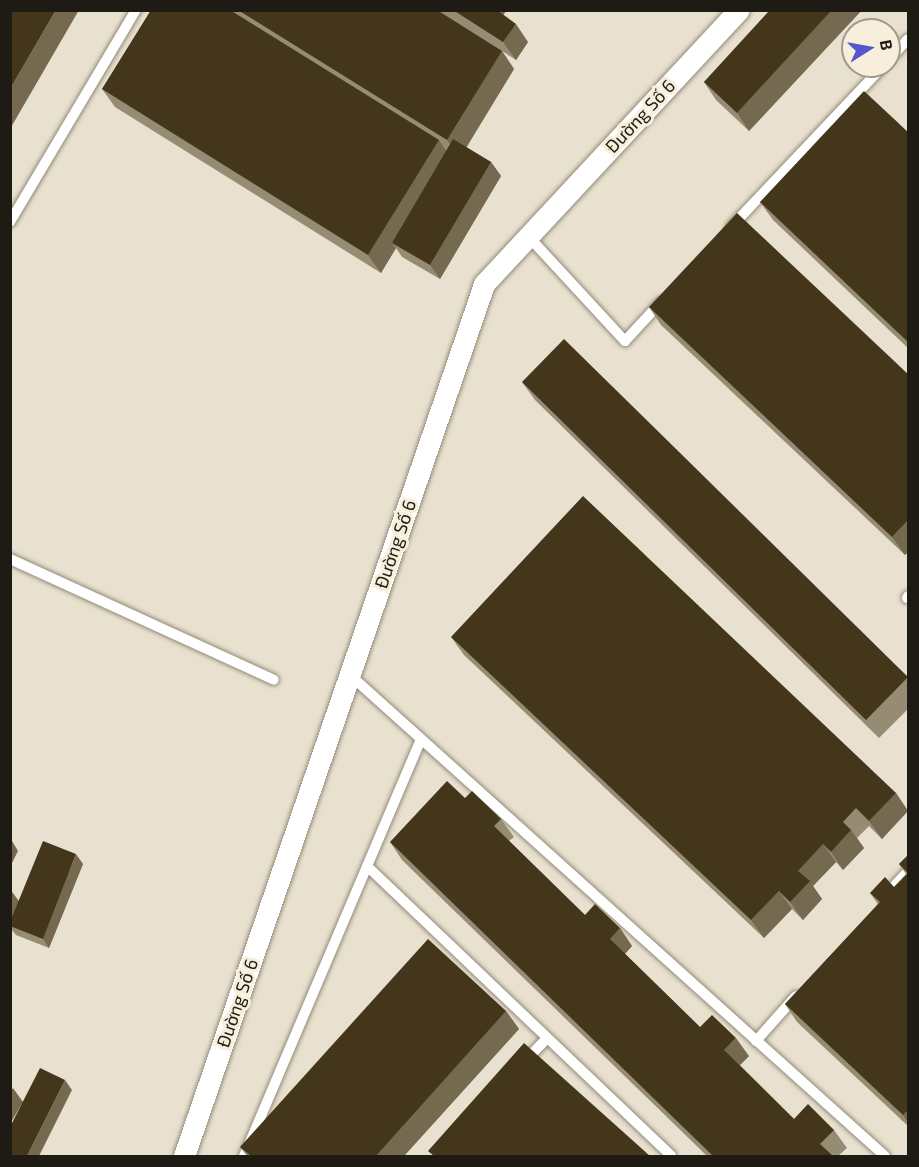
<!DOCTYPE html>
<meta charset="utf-8">
<style>
body{margin:0}
#map{position:relative;width:919px;height:1167px;overflow:hidden;background:#e9e1cf;font-family:"Exo 2",sans-serif}
div>[style]{position:absolute}
[style*='--x']{left:calc(var(--x)*1px);top:calc(var(--y)*1px);width:calc(var(--w)*1px);rotate:calc(var(--a)*1deg)}
.roads{filter:drop-shadow(0 0 2px #928a7a) drop-shadow(0 0 2px #928a7a)}
.lane>*{height:10px;margin:-5px;padding:0 5px;transform-origin:5px;border-radius:5px;background:#fff}
.street>*{height:21px;margin:-10.5px;padding:0 10.5px;transform-origin:10.5px;border-radius:10.5px;background:#fff}
.wall>*{inset:0;background:#968c74}
.shaded-wall>*{inset:0;background:#756950}
.building>*{inset:0;background:#43361a}
span{translate:-50% -50%;white-space:nowrap;text-align:center;line-height:1.15;-webkit-text-stroke:6px #f7eedc;paint-order:stroke}
.street-label{font-size:18px;color:#1e1b15}
.frame{position:absolute;inset:0;border:12px solid #1e1b15;pointer-events:none}
.north{position:absolute;left:841px;top:18px;width:60px;height:60px;box-sizing:border-box;background:#f7eedc;border:2px solid #a09a8c;border-radius:50%;rotate:79deg;font-size:16px;font-weight:700;line-height:24px;text-align:center;color:#1e1b15}
.north::after{content:'';display:block;margin:auto;width:21px;height:27px;background:#5657ce;clip-path:polygon(50% 0,100% 100%,50% 72%,0 100%)}
</style>
<div id="map">
<div class="roads">
<div class="lane">
<div style="--x:889;--y:60;--w:28;--a:-48"></div>
<div style="--x:10;--y:222;--w:247;--a:-59.3"></div>
<div style="--x:731;--y:227;--w:221;--a:-46.6"></div>
<div style="--x:528;--y:236;--w:143;--a:47.3"></div>
<div style="--x:625;--y:341;--w:53;--a:-47.3"></div>
<div style="--x:10;--y:559;--w:290;--a:24.6"></div>
<div style="--x:907;--y:598;--w:2;--a:-63"></div>
<div style="--x:350;--y:675;--w:719;--a:41.96"></div>
<div style="--x:367;--y:866;--w:420;--a:43.6"></div>
<div style="--x:884;--y:897;--w:35;--a:-47"></div>
<div style="--x:756;--y:1041;--w:60;--a:-48.4"></div>
<div style="--x:525;--y:1061;--w:32;--a:-46"></div>
<div style="--x:244;--y:1156;--w:452;--a:-67"></div>
</div>
<div class="street">
<div style="--x:184;--y:1156;--w:922;--a:-71.01"></div>
<div style="--x:484;--y:284;--w:374;--a:-47.1"></div>
</div>
</div>
<div class="wall">
<div style="clip-path:polygon(151px 10px,507px 10px,503px 15px,528px 42px,516px 60px,502px 51px,514px 69px,466px 147px,491px 162px,501px 176px,440px 279px,402px 257px,396px 248px,381px 273px,115px 107px,102px 89px)"></div>
<div style="clip-path:polygon(770px 10px,862px 10px,749px 131px,716px 100px,704px 82px)"></div>
<div style="clip-path:polygon(909px 133px,909px 349px,773px 220px,760px 202px)"></div>
<div style="clip-path:polygon(649px 307px,909px 375px,909px 551px,905px 555px,661px 325px)"></div>
<div style="clip-path:polygon(522px 382px,908px 677px,909px 708px,879px 738px,535px 400px)"></div>
<div style="clip-path:polygon(451px 637px,896px 793px,908px 811px,882px 839px,869px 826px,857px 838px,864px 848px,843px 870px,836px 862px,813px 886px,822px 899px,803px 920px,792px 909px,764px 938px,464px 655px)"></div>
<div style="clip-path:polygon(465px 798px,501px 819px,514px 837px,509px 841px,585px 915px,620px 928px,632px 946px,625px 954px,700px 1027px,749px 1056px,740px 1065px,794px 1119px,834px 1130px,847px 1148px,838px 1156px,707px 1156px,402px 860px,390px 842px)"></div>
<div style="clip-path:polygon(909px 854px,909px 1127px,797px 1022px,785px 1004px,878px 904px,870px 893px,894px 887px,906px 874px,899px 864px)"></div>
<div style="clip-path:polygon(83px 864px,49px 948px,16px 935px,10px 928px,10px 891px,12px 892px,19px 901px)"></div>
<div style="clip-path:polygon(506px 1011px,519px 1029px,404px 1156px,247px 1156px,240px 1147px)"></div>
</div>
<div class="shaded-wall">
<div style="clip-path:polygon(56px 10px,79px 10px,10px 129px,10px 89px)"></div>
<div style="clip-path:polygon(500px 10px,507px 10px,503px 15px)"></div>
<div style="clip-path:polygon(832px 10px,862px 10px,749px 131px,737px 113px)"></div>
<div style="clip-path:polygon(516px 24px,528px 42px,516px 60px,503px 42px)"></div>
<div style="clip-path:polygon(502px 51px,514px 69px,460px 158px,447px 140px)"></div>
<div style="clip-path:polygon(439px 140px,451px 158px,392px 243px,396px 248px,381px 273px,368px 255px)"></div>
<div style="clip-path:polygon(491px 162px,501px 176px,440px 279px,430px 265px)"></div>
<div style="clip-path:polygon(909px 519px,909px 551px,905px 555px,892px 537px)"></div>
<div style="clip-path:polygon(896px 793px,908px 811px,882px 839px,869px 821px)"></div>
<div style="clip-path:polygon(851px 830px,864px 848px,843px 870px,831px 852px)"></div>
<div style="clip-path:polygon(12px 841px,18px 851px,10px 867px,10px 843px)"></div>
<div style="clip-path:polygon(823px 844px,836px 862px,813px 886px,822px 899px,803px 920px,790px 902px,798px 871px)"></div>
<div style="clip-path:polygon(76px 854px,83px 864px,49px 948px,43px 939px)"></div>
<div style="clip-path:polygon(779px 891px,792px 909px,764px 938px,751px 920px)"></div>
<div style="clip-path:polygon(12px 892px,22px 906px,10px 926px,10px 896px)"></div>
<div style="clip-path:polygon(620px 928px,632px 946px,622px 957px,610px 939px)"></div>
<div style="clip-path:polygon(506px 1011px,519px 1029px,404px 1156px,376px 1156px)"></div>
<div style="clip-path:polygon(736px 1038px,749px 1056px,737px 1068px,724px 1050px)"></div>
<div style="clip-path:polygon(65px 1080px,72px 1090px,39px 1156px,27px 1156px)"></div>
<div style="clip-path:polygon(13px 1088px,23px 1102px,10px 1124px,10px 1092px)"></div>
<div style="clip-path:polygon(909px 1109px,909px 1124px,903px 1115px)"></div>
</div>
<div class="building">
<div style="clip-path:polygon(10px 10px,56px 10px,10px 89px)"></div>
<div style="clip-path:polygon(151px 10px,230px 10px,439px 140px,368px 255px,102px 89px)"></div>
<div style="clip-path:polygon(238px 10px,437px 10px,502px 51px,447px 140px)"></div>
<div style="clip-path:polygon(453px 10px,497px 10px,516px 24px,503px 42px)"></div>
<div style="clip-path:polygon(770px 10px,832px 10px,737px 113px,704px 82px)"></div>
<div style="clip-path:polygon(864px 91px,909px 133px,909px 343px,760px 202px)"></div>
<div style="clip-path:polygon(453px 139px,491px 162px,430px 265px,392px 243px)"></div>
<div style="clip-path:polygon(737px 213px,909px 375px,909px 519px,892px 537px,649px 307px)"></div>
<div style="clip-path:polygon(564px 339px,908px 677px,866px 720px,522px 382px)"></div>
<div style="clip-path:polygon(583px 496px,896px 793px,869px 821px,856px 808px,843px 822px,851px 830px,831px 852px,823px 844px,798px 871px,810px 881px,790px 902px,779px 891px,751px 920px,451px 637px)"></div>
<div style="clip-path:polygon(447px 781px,465px 798px,472px 791px,501px 819px,494px 826px,585px 915px,595px 904px,620px 928px,610px 939px,700px 1027px,712px 1015px,736px 1038px,724px 1050px,794px 1119px,808px 1104px,834px 1130px,820px 1144px,833px 1156px,713px 1156px,390px 842px)"></div>
<div style="clip-path:polygon(43px 841px,76px 854px,43px 939px,10px 926px,10px 922px)"></div>
<div style="clip-path:polygon(909px 854px,909px 1109px,903px 1115px,785px 1004px,880px 902px,870px 893px,885px 877px,894px 887px,908px 873px,899px 864px)"></div>
<div style="clip-path:polygon(428px 939px,506px 1011px,376px 1156px,251px 1156px,240px 1147px)"></div>
<div style="clip-path:polygon(524px 1043px,650px 1156px,434px 1156px,428px 1151px)"></div>
<div style="clip-path:polygon(40px 1068px,65px 1080px,27px 1156px,10px 1156px,10px 1127px)"></div>
</div>
<div class="street-label">
<span style="left:640px;top:116px;rotate:-47deg">Đường Số 6</span>
<span style="left:395px;top:544px;rotate:-71deg">Đường Số 6</span>
<span style="left:237px;top:1003px;rotate:-71deg">Đường Số 6</span>
</div>
<div class="frame"></div>
<div class="north">B</div>
</div>
